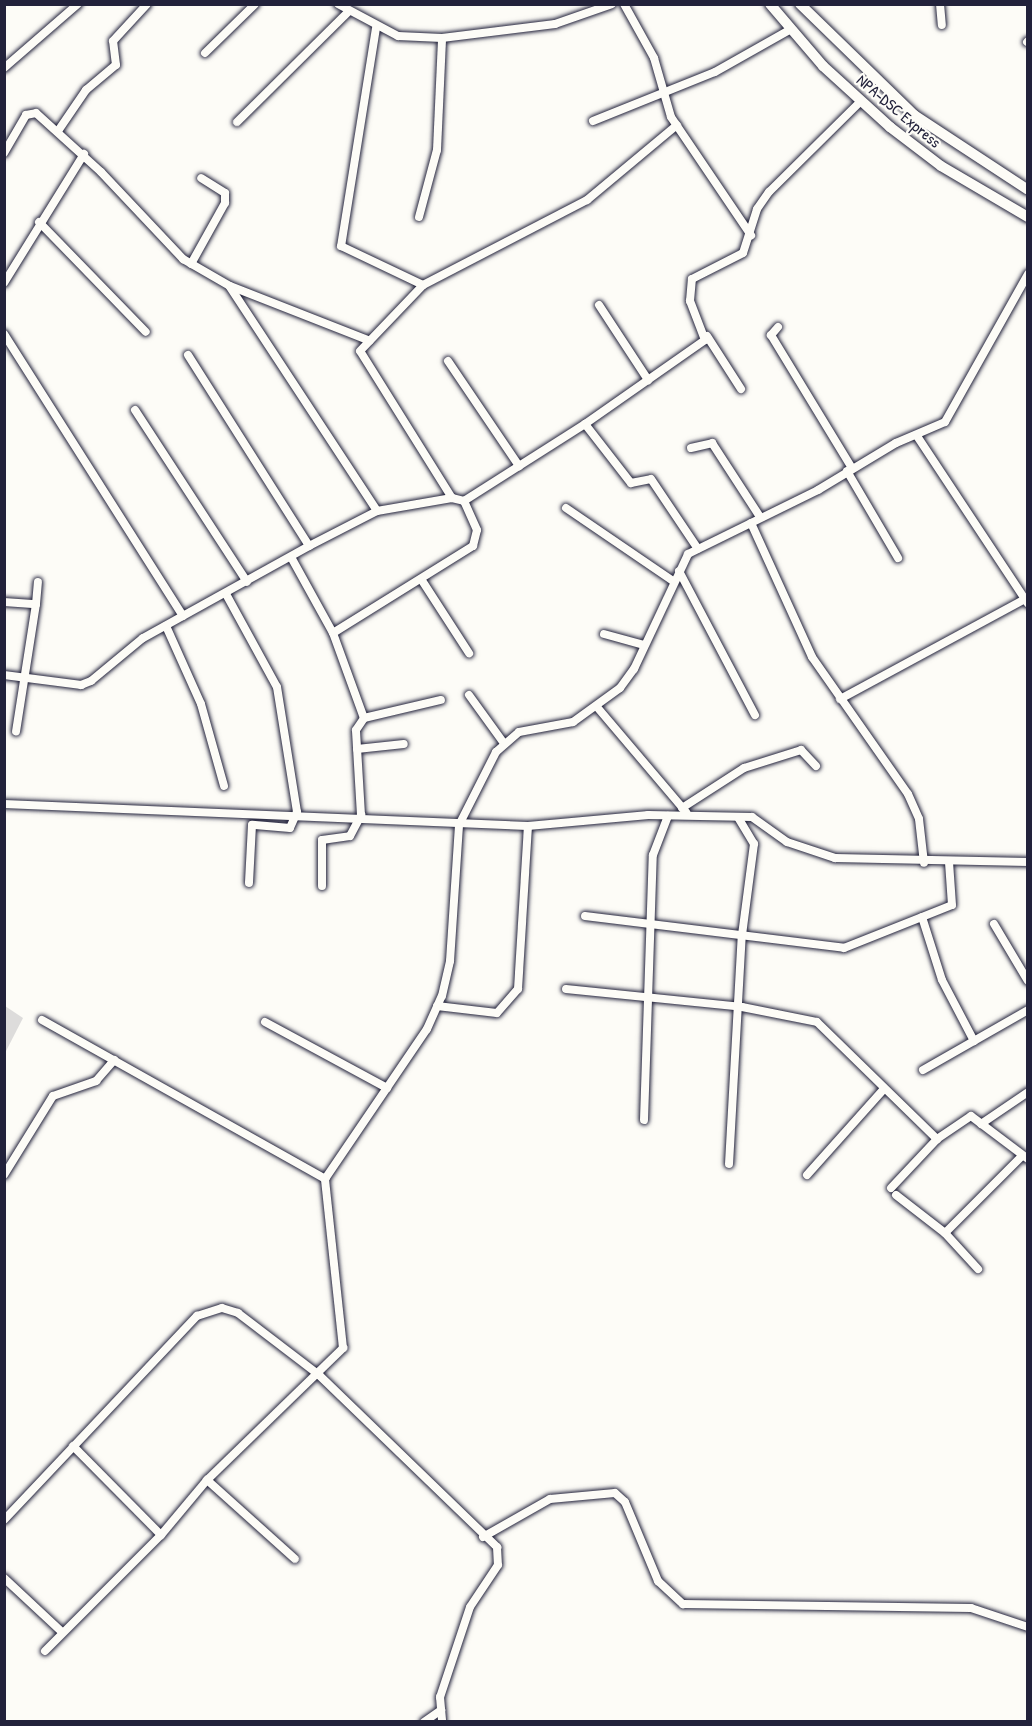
<!DOCTYPE html>
<style>
body{margin:0}
#map{position:relative;width:1032px;height:1726px;overflow:hidden;background:#fdfcf7;font-family:"Patrick Hand",sans-serif}
div>[style]{position:absolute}
[style*='--x']{left:calc(var(--x)*1px);top:calc(var(--y)*1px);width:calc(var(--w)*1px);rotate:calc(var(--a)*1deg)}
.green>*{inset:0;background:#dddcdb}
.roads{filter:drop-shadow(0 0 2px #22223b) drop-shadow(0 0 2px #22223b)}
.minor>*{height:8px;margin:-4px;padding:0 4px;transform-origin:4px;border-radius:4px;background:#fdfcf7}
.major>*{height:10px;margin:-5px;padding:0 5px;transform-origin:5px;border-radius:5px;background:#fdfcf7}
span{translate:-50% -50%;white-space:nowrap;text-align:center;line-height:1.15;-webkit-text-stroke:4.5px #fdfcf7;paint-order:stroke}
.street-label{font-size:16px;color:#22223b}
.frame{position:absolute;inset:0;border:6px solid #22223b;pointer-events:none}
</style>
<div id="map">
<div class="green">
<div style="clip-path:polygon(5px 1006px,23px 1018px,5px 1053px)"></div>
</div>
<div class="roads">
<div class="minor">
<div style="--x:338;--y:4;--w:68;--a:28.1"></div>
<div style="--x:398;--y:36;--w:44;--a:2.6"></div>
<div style="--x:442;--y:38;--w:114;--a:-7.1"></div>
<div style="--x:555;--y:24;--w:60;--a:-19.3"></div>
<div style="--x:624;--y:4;--w:62;--a:60.9"></div>
<div style="--x:654;--y:58;--w:61;--a:73.9"></div>
<div style="--x:671;--y:117;--w:143;--a:55.9"></div>
<div style="--x:940;--y:4;--w:21;--a:85"></div>
<div style="--x:376;--y:28;--w:221;--a:99.1"></div>
<div style="--x:341;--y:246;--w:91;--a:25.4"></div>
<div style="--x:1027;--y:42;--w:1;--a:-45"></div>
<div style="--x:205;--y:53;--w:70;--a:-44.4"></div>
<div style="--x:4;--y:68;--w:98;--a:-40.9"></div>
<div style="--x:593;--y:121;--w:131;--a:-21.9"></div>
<div style="--x:715;--y:72;--w:87;--a:-29.5"></div>
<div style="--x:237;--y:122;--w:156;--a:-44.7"></div>
<div style="--x:58;--y:131;--w:50;--a:-55.7"></div>
<div style="--x:86;--y:90;--w:39;--a:-40"></div>
<div style="--x:116;--y:65;--w:24;--a:-97"></div>
<div style="--x:113;--y:41;--w:50;--a:-47.4"></div>
<div style="--x:4;--y:153;--w:44;--a:-59.9"></div>
<div style="--x:26;--y:115;--w:10;--a:-11"></div>
<div style="--x:36;--y:113;--w:88;--a:42.2"></div>
<div style="--x:101;--y:172;--w:120;--a:46.7"></div>
<div style="--x:183;--y:259;--w:54;--a:29.9"></div>
<div style="--x:230;--y:286;--w:150;--a:21.4"></div>
<div style="--x:419;--y:217;--w:69;--a:-75"></div>
<div style="--x:437;--y:150;--w:112;--a:-87.4"></div>
<div style="--x:39;--y:222;--w:153;--a:45.8"></div>
<div style="--x:191;--y:264;--w:70;--a:-60.9"></div>
<div style="--x:225;--y:203;--w:10;--a:-90"></div>
<div style="--x:225;--y:193;--w:28;--a:-148"></div>
<div style="--x:4;--y:283;--w:152;--a:-58.2"></div>
<div style="--x:230;--y:287;--w:268;--a:56.7"></div>
<div style="--x:599;--y:305;--w:90;--a:56.8"></div>
<div style="--x:778;--y:327;--w:11;--a:131"></div>
<div style="--x:771;--y:335;--w:156;--a:58.7"></div>
<div style="--x:4;--y:334;--w:334;--a:57.6"></div>
<div style="--x:707;--y:336;--w:63;--a:57.3"></div>
<div style="--x:188;--y:355;--w:226;--a:57.6"></div>
<div style="--x:448;--y:361;--w:127;--a:55.9"></div>
<div style="--x:135;--y:410;--w:205;--a:56.9"></div>
<div style="--x:585;--y:424;--w:75;--a:52.1"></div>
<div style="--x:631;--y:483;--w:20;--a:-11"></div>
<div style="--x:651;--y:479;--w:84;--a:56.1"></div>
<div style="--x:917;--y:436;--w:201;--a:56.5"></div>
<div style="--x:691;--y:448;--w:22;--a:-13"></div>
<div style="--x:712;--y:443;--w:88;--a:57"></div>
<div style="--x:847;--y:471;--w:101;--a:59.6"></div>
<div style="--x:452;--y:498;--w:173;--a:-122"></div>
<div style="--x:360;--y:351;--w:91;--a:-46.3"></div>
<div style="--x:423;--y:285;--w:185;--a:-27.4"></div>
<div style="--x:587;--y:200;--w:117;--a:-39.8"></div>
<div style="--x:566;--y:508;--w:130;--a:34.3"></div>
<div style="--x:751;--y:523;--w:147;--a:65.5"></div>
<div style="--x:812;--y:657;--w:167;--a:55"></div>
<div style="--x:908;--y:794;--w:27;--a:66"></div>
<div style="--x:919;--y:819;--w:44;--a:83.5"></div>
<div style="--x:291;--y:557;--w:87;--a:61.1"></div>
<div style="--x:333;--y:633;--w:165;--a:-31.9"></div>
<div style="--x:473;--y:546;--w:16;--a:-76"></div>
<div style="--x:477;--y:530;--w:32;--a:-114"></div>
<div style="--x:679;--y:571;--w:163;--a:62.2"></div>
<div style="--x:423;--y:582;--w:85;--a:57.1"></div>
<div style="--x:226;--y:594;--w:106;--a:61.3"></div>
<div style="--x:277;--y:687;--w:127;--a:80.9"></div>
<div style="--x:297;--y:812;--w:17;--a:114"></div>
<div style="--x:290;--y:828;--w:38;--a:-175"></div>
<div style="--x:252;--y:825;--w:58;--a:93"></div>
<div style="--x:4;--y:602;--w:32;--a:4"></div>
<div style="--x:36;--y:604;--w:129;--a:98.9"></div>
<div style="--x:36;--y:604;--w:22;--a:-85"></div>
<div style="--x:166;--y:626;--w:85;--a:65.8"></div>
<div style="--x:201;--y:704;--w:85;--a:74.3"></div>
<div style="--x:333;--y:633;--w:90;--a:70"></div>
<div style="--x:364;--y:718;--w:79;--a:-13.2"></div>
<div style="--x:604;--y:634;--w:41;--a:15.4"></div>
<div style="--x:4;--y:675;--w:78;--a:7.4"></div>
<div style="--x:81;--y:685;--w:11;--a:-22"></div>
<div style="--x:91;--y:681;--w:67;--a:-39.6"></div>
<div style="--x:143;--y:638;--w:190;--a:-29"></div>
<div style="--x:309;--y:546;--w:76;--a:-27.2"></div>
<div style="--x:377;--y:511;--w:76;--a:-9.8"></div>
<div style="--x:452;--y:498;--w:12;--a:14"></div>
<div style="--x:464;--y:501;--w:143;--a:-32.5"></div>
<div style="--x:585;--y:424;--w:146;--a:-35"></div>
<div style="--x:705;--y:340;--w:42;--a:-111"></div>
<div style="--x:690;--y:301;--w:22;--a:-85"></div>
<div style="--x:692;--y:279;--w:57;--a:-27"></div>
<div style="--x:743;--y:253;--w:46;--a:-72.3"></div>
<div style="--x:757;--y:209;--w:21;--a:-55"></div>
<div style="--x:769;--y:192;--w:129;--a:-44.7"></div>
<div style="--x:469;--y:695;--w:58;--a:54.1"></div>
<div style="--x:840;--y:699;--w:208;--a:-28.4"></div>
<div style="--x:597;--y:707;--w:138;--a:49.7"></div>
<div style="--x:357;--y:749;--w:47;--a:-6.1"></div>
<div style="--x:4;--y:804;--w:524;--a:2.4"></div>
<div style="--x:528;--y:826;--w:121;--a:-5.2"></div>
<div style="--x:648;--y:815;--w:104;--a:1.1"></div>
<div style="--x:752;--y:817;--w:43;--a:35.5"></div>
<div style="--x:787;--y:842;--w:51;--a:18.4"></div>
<div style="--x:835;--y:858;--w:193;--a:1.2"></div>
<div style="--x:682;--y:808;--w:74;--a:-32.8"></div>
<div style="--x:744;--y:768;--w:60;--a:-17.5"></div>
<div style="--x:801;--y:750;--w:22;--a:47"></div>
<div style="--x:322;--y:886;--w:46;--a:-90"></div>
<div style="--x:322;--y:840;--w:28;--a:-8"></div>
<div style="--x:350;--y:836;--w:24;--a:-62"></div>
<div style="--x:361;--y:815;--w:85;--a:-93.4"></div>
<div style="--x:356;--y:730;--w:14;--a:-56"></div>
<div style="--x:585;--y:916;--w:261;--a:7"></div>
<div style="--x:844;--y:948;--w:116;--a:-21.7"></div>
<div style="--x:952;--y:905;--w:43;--a:-94"></div>
<div style="--x:922;--y:917;--w:66;--a:72.4"></div>
<div style="--x:942;--y:980;--w:69;--a:62.3"></div>
<div style="--x:994;--y:924;--w:66;--a:59.2"></div>
<div style="--x:566;--y:989;--w:177;--a:5.8"></div>
<div style="--x:742;--y:1007;--w:76;--a:11.3"></div>
<div style="--x:817;--y:1022;--w:168;--a:44.3"></div>
<div style="--x:937;--y:1139;--w:41;--a:-34.1"></div>
<div style="--x:971;--y:1116;--w:71;--a:37"></div>
<div style="--x:437;--y:1006;--w:60;--a:6.7"></div>
<div style="--x:497;--y:1013;--w:32;--a:-49"></div>
<div style="--x:518;--y:989;--w:163;--a:-86.5"></div>
<div style="--x:42;--y:1020;--w:325;--a:29.3"></div>
<div style="--x:265;--y:1022;--w:139;--a:28.4"></div>
<div style="--x:923;--y:1070;--w:121;--a:-29.7"></div>
<div style="--x:644;--y:1120;--w:265;--a:-88.1"></div>
<div style="--x:653;--y:855;--w:42;--a:-69"></div>
<div style="--x:981;--y:1124;--w:57;--a:-34.2"></div>
<div style="--x:729;--y:1164;--w:229;--a:-86.8"></div>
<div style="--x:742;--y:935;--w:92;--a:-82.5"></div>
<div style="--x:754;--y:844;--w:31;--a:-121"></div>
<div style="--x:4;--y:1175;--w:93;--a:-58.2"></div>
<div style="--x:53;--y:1096;--w:46;--a:-19.2"></div>
<div style="--x:96;--y:1081;--w:28;--a:-49"></div>
<div style="--x:807;--y:1175;--w:115;--a:-48.2"></div>
<div style="--x:891;--y:1188;--w:67;--a:-46.8"></div>
<div style="--x:896;--y:1195;--w:62;--a:37.8"></div>
<div style="--x:945;--y:1233;--w:49;--a:47.5"></div>
<div style="--x:945;--y:1233;--w:109;--a:-45"></div>
<div style="--x:73;--y:1446;--w:125;--a:45.3"></div>
<div style="--x:207;--y:1480;--w:118;--a:41.9"></div>
<div style="--x:4;--y:1520;--w:281;--a:-46.6"></div>
<div style="--x:197;--y:1316;--w:26;--a:-18"></div>
<div style="--x:222;--y:1308;--w:17;--a:17"></div>
<div style="--x:238;--y:1313;--w:102;--a:37.4"></div>
<div style="--x:319;--y:1375;--w:248;--a:44"></div>
<div style="--x:497;--y:1547;--w:18;--a:87"></div>
<div style="--x:498;--y:1565;--w:50;--a:123.7"></div>
<div style="--x:470;--y:1607;--w:95;--a:108.4"></div>
<div style="--x:440;--y:1697;--w:25;--a:85"></div>
<div style="--x:483;--y:1537;--w:77;--a:-29.6"></div>
<div style="--x:550;--y:1499;--w:65;--a:-5.3"></div>
<div style="--x:615;--y:1493;--w:13;--a:42"></div>
<div style="--x:625;--y:1502;--w:86;--a:67.3"></div>
<div style="--x:658;--y:1581;--w:34;--a:43"></div>
<div style="--x:683;--y:1604;--w:288;--a:0.8"></div>
<div style="--x:971;--y:1608;--w:60;--a:18.4"></div>
<div style="--x:4;--y:1578;--w:79;--a:43"></div>
<div style="--x:45;--y:1651;--w:164;--a:-45"></div>
<div style="--x:161;--y:1535;--w:72;--a:-50.1"></div>
<div style="--x:207;--y:1480;--w:190;--a:-44.1"></div>
<div style="--x:343;--y:1348;--w:170;--a:-96.1"></div>
<div style="--x:325;--y:1179;--w:181;--a:-55.8"></div>
<div style="--x:427;--y:1029;--w:36;--a:-66"></div>
<div style="--x:442;--y:996;--w:36;--a:-77"></div>
<div style="--x:450;--y:961;--w:136;--a:-86.2"></div>
<div style="--x:459;--y:825;--w:82;--a:-63.1"></div>
<div style="--x:496;--y:752;--w:30;--a:-41"></div>
<div style="--x:519;--y:732;--w:55;--a:-10.5"></div>
<div style="--x:573;--y:722;--w:58;--a:-35.9"></div>
<div style="--x:620;--y:688;--w:24;--a:-54"></div>
<div style="--x:634;--y:669;--w:127;--a:-64.8"></div>
<div style="--x:688;--y:554;--w:145;--a:-26.2"></div>
<div style="--x:818;--y:490;--w:91;--a:-31.1"></div>
<div style="--x:896;--y:443;--w:53;--a:-23.2"></div>
<div style="--x:945;--y:422;--w:170;--a:-60.7"></div>
<div style="--x:424;--y:1722;--w:21;--a:-35"></div>
</div>
<div class="major">
<div style="--x:770;--y:4;--w:82;--a:49.5"></div>
<div style="--x:823;--y:66;--w:91;--a:42.3"></div>
<div style="--x:890;--y:127;--w:64;--a:37.4"></div>
<div style="--x:941;--y:166;--w:101;--a:30.4"></div>
<div style="--x:800;--y:4;--w:159;--a:44.2"></div>
<div style="--x:914;--y:115;--w:136;--a:33.3"></div>
</div>
</div>
<div class="street-label">
<span style="left:899px;top:111px;rotate:40deg">NPA-DSC Express</span>
</div>
<div class="frame"></div>
</div>
